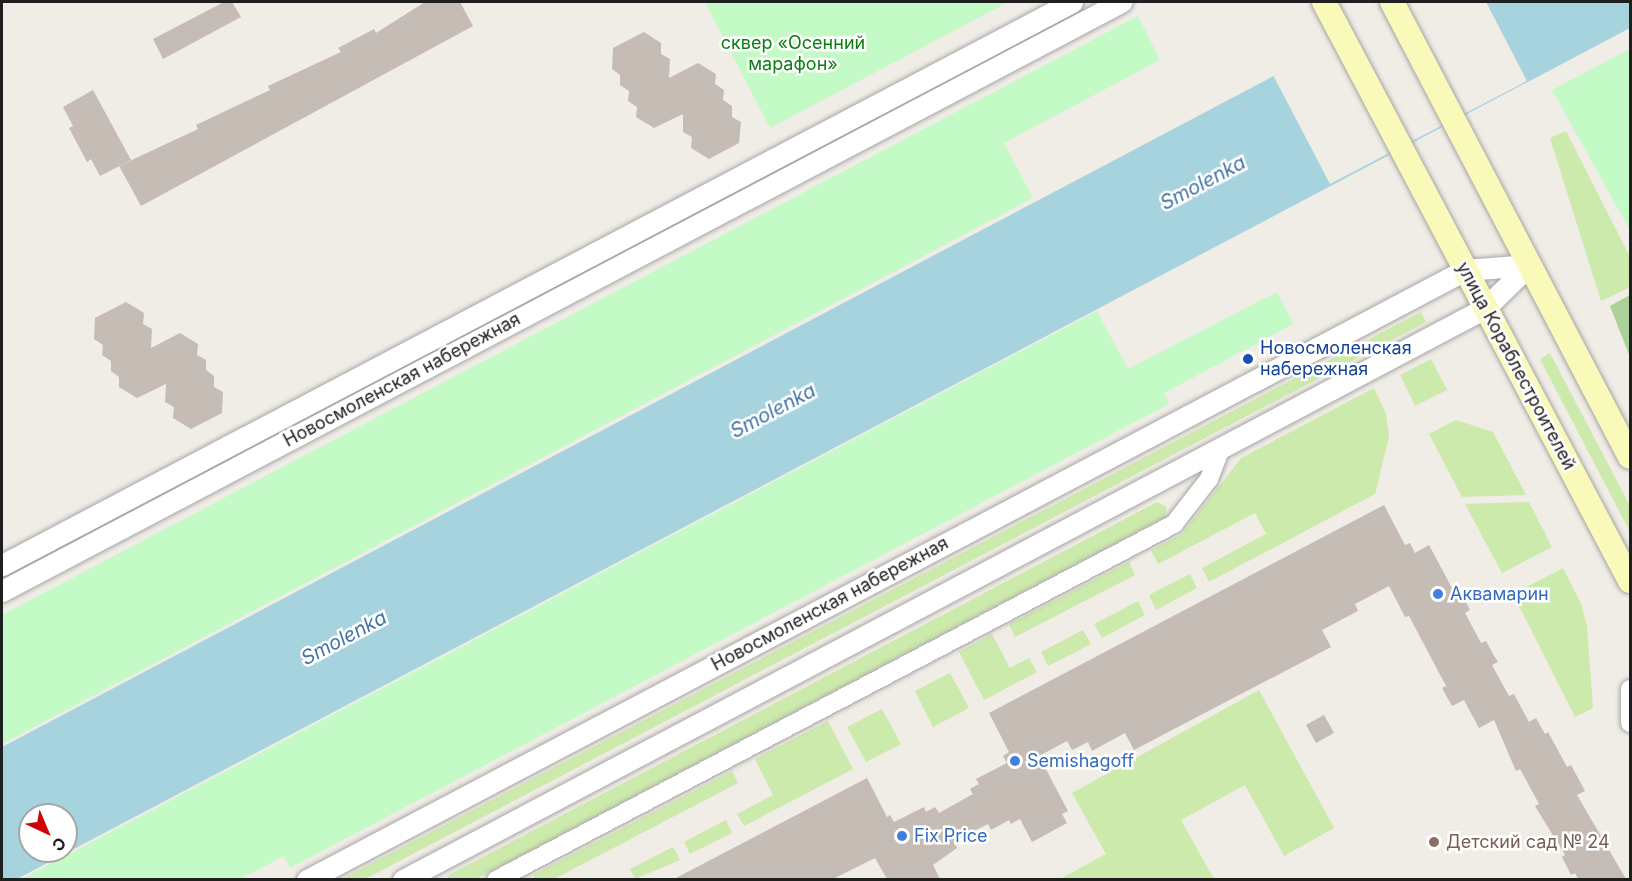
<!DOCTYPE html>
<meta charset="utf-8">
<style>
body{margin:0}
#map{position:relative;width:1632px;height:881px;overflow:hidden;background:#f0ece6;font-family:Inter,sans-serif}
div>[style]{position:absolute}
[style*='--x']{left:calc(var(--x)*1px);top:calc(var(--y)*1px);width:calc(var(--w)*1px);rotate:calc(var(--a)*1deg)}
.grass>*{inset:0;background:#cceaab}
.forest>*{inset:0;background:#acd09a}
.park>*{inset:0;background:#c3fac6}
.water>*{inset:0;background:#a6d3de}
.pier>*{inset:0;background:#f0ece6}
.building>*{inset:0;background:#c5bcb5}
.roads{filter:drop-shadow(0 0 2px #a6a6a6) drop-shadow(0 0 2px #a6a6a6)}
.minor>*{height:18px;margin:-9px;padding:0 9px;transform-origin:9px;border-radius:9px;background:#fff}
.tertiary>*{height:21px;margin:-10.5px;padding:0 10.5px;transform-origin:10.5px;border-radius:10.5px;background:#fff}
.secondary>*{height:24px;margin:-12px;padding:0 12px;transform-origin:12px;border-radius:12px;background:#f9faba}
.dots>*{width:16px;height:16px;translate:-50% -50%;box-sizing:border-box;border:3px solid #fff;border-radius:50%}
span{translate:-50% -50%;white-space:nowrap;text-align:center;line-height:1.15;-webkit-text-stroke:5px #fff;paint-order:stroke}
.park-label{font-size:18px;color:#0b8011}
.transit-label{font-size:18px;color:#164399}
.left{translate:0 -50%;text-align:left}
.street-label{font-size:18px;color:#1f1f1f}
.shop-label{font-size:18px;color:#366cbe}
.education-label{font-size:18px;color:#785e54}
.water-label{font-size:20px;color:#4476a1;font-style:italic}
.frame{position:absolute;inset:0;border:3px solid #1f1f1f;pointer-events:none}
.north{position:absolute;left:18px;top:803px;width:60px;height:60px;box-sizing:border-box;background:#fff;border:2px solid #a5a5a5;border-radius:50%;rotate:136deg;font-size:16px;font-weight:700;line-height:24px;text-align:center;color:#1f1f1f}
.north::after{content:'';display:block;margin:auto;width:21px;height:27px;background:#cf0006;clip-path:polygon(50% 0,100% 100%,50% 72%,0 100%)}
</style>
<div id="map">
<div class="grass">
<div style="clip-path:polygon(1566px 131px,1630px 257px,1630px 287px,1601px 301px,1550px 138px)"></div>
<div style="clip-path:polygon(1421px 312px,1426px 322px,365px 879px,342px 879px)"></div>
<div style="clip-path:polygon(1550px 353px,1630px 506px,1630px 532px,1540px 359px)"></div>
<div style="clip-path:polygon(1431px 359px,1447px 390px,1415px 406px,1400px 375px)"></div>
<div style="clip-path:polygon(1374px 388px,1386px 414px,1389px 437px,1375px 494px,1209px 582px,1202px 568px,1266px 534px,1255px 513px,1158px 564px,1151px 550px,1182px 534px,1241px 458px)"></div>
<div style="clip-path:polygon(1456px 420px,1493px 432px,1526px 495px,1462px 497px,1429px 434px)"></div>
<div style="clip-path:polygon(1157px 502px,1167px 507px,1165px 517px,476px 879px,449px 879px,447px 876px)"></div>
<div style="clip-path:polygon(1529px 502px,1552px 547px,1502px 573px,1465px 504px)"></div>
<div style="clip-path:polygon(1129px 562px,1135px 575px,1015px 637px,1009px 624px)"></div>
<div style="clip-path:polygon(1563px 568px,1581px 604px,1587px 626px,1593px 708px,1575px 717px,1513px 594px)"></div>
<div style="clip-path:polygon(1190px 574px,1197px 588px,1156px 610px,1149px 595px)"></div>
<div style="clip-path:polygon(1138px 601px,1145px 615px,1102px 638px,1094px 624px)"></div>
<div style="clip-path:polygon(1083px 630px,1091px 644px,1048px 666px,1041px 652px)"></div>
<div style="clip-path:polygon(992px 634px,1010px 668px,1029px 658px,1037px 672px,984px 700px,959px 652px)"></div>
<div style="clip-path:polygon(950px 673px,969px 708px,933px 727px,915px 691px)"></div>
<div style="clip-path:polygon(1259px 690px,1334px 828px,1284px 856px,1245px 785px,1181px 820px,1214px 879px,1060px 879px,1106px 854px,1072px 793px)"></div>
<div style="clip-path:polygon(882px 709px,901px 744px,866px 762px,847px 727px)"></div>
<div style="clip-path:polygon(828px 721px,853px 769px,744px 826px,737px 814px,773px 795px,755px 759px)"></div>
<div style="clip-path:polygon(732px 771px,738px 783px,554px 879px,536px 879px,533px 875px)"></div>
<div style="clip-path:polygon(726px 820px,732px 833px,690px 854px,684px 842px)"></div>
<div style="clip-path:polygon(673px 847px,680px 860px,635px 879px,630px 869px)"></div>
</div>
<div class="forest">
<div style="clip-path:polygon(1630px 295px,1630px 357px,1610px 306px)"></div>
</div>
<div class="park">
<div style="clip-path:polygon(705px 2px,1008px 2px,770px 128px)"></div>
<div style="clip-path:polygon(1138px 16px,1160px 60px,1004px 143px,1033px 198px,2px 744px,2px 615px)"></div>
<div style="clip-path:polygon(1630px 49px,1630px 230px,1552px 90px)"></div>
<div style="clip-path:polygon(1277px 292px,1293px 324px,1164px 393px,1169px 404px,290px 868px,284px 856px,240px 879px,22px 879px,1097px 311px,1128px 369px)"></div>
</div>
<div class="water">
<div style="clip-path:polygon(evenodd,1414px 2px,1630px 2px,1630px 28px,17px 879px,2px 880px,2px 747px,1414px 2px,30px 815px,66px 815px,66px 851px,30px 851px,30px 815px)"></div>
</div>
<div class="pier">
<div style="clip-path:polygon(1414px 2px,1486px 2px,1527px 81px,1330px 184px,1273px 75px)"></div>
</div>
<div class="building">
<div style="clip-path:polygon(224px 2px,232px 2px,241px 17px,163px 59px,153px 39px)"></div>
<div style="clip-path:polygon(425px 2px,460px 2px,473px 26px,141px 206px,119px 166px,198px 129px,196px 125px,270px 90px,268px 86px,341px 52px,338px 48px,374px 29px,376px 33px)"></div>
<div style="clip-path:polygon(644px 32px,661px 43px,661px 54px,670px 59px,669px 78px,698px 63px,716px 74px,715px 84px,724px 90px,723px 100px,732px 106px,732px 117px,741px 122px,739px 143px,709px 159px,691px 148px,692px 137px,683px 132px,683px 114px,654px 128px,636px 117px,637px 107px,628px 101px,629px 91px,620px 85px,620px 75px,612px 69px,613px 48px)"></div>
<div style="clip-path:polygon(93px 90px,131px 160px,100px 176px,91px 159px,87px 162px,69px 128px,73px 126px,63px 107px)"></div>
<div style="clip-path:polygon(126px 302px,144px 313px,143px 324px,152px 329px,151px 348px,180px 333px,198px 344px,197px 355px,206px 360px,206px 370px,214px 376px,214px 387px,223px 392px,222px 413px,191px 429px,173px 418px,174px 407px,165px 402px,166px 384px,137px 398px,119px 387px,119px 377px,111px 371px,111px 361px,102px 355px,103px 345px,94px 339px,95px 318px)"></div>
<div style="clip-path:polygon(1384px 505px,1405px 545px,1410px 543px,1415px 553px,1429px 545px,1453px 590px,1458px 587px,1470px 610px,1465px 613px,1481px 643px,1486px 641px,1493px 654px,1498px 662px,1492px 665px,1509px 696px,1514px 694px,1529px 722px,1536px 718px,1545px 734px,1548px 732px,1567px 767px,1571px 765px,1585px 791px,1577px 795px,1626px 879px,1578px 879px,1575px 873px,1571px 875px,1562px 857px,1565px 855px,1535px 806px,1539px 804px,1520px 769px,1516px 771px,1494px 720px,1479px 728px,1464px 700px,1452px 706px,1442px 688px,1446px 686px,1409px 616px,1405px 617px,1389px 586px,1355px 604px,1358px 611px,1322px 630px,1331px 647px,1134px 750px,1125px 733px,1092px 751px,1088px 742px,1072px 750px,1067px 741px,1039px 756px,1068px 811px,1062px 814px,1067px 823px,1032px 842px,1020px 819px,1011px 824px,1009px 820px,991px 830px,988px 824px,953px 841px,957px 848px,933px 865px,940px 879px,887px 879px,875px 858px,833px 879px,674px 879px,867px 778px,887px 817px,890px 815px,894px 822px,924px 807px,926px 812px,935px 807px,939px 813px,973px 794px,970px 789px,979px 784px,976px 779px,1007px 763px,1003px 756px,1009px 752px,989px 713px)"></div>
<div style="clip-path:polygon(1324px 715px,1334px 733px,1316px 743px,1306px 725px)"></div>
</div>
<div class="roads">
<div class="minor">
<div style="--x:1630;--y:689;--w:34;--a:90"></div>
<div style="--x:496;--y:880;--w:766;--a:-27.7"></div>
<div style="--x:1174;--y:524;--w:57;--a:-52.1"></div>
<div style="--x:1209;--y:479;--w:33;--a:-69"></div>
</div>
<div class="tertiary">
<div style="--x:2;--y:565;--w:1209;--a:-27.75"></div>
<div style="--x:2;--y:591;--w:1265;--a:-27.76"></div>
<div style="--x:307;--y:880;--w:1309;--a:-27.78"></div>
<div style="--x:1465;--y:270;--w:64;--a:-4.5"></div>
<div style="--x:403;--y:880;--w:1224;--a:-27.86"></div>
<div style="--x:1485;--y:308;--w:62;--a:-44.3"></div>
</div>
<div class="secondary">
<div style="--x:1324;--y:2;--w:655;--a:62.14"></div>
<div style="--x:1392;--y:2;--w:513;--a:62.39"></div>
</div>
</div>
<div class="dots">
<div style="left:1248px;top:359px;background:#1a4fb4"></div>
<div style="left:1438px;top:594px;background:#3f7fe0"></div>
<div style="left:1015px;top:761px;background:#3f7fe0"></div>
<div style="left:902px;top:836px;background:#3f7fe0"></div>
<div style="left:1434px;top:842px;background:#8d6e63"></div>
</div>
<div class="park-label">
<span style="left:793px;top:54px">сквер «Осенний<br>марафон»</span>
</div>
<div class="transit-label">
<span class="left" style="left:1260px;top:359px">Новосмоленская<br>набережная</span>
</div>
<div class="street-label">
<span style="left:1516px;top:366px;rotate:62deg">улица Кораблестроителей</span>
<span style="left:402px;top:380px;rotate:-28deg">Новосмоленская набережная</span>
<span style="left:830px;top:604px;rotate:-28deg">Новосмоленская набережная</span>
</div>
<div class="shop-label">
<span class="left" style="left:1450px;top:594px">Аквамарин</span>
<span class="left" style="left:1027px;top:761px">Semishagoff</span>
<span class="left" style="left:914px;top:836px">Fix Price</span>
</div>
<div class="education-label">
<span class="left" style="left:1446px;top:842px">Детский сад № 24</span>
</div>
<div class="water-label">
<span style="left:1203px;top:183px;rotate:-28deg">Smolenka</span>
<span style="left:773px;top:411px;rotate:-28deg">Smolenka</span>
<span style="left:344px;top:638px;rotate:-28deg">Smolenka</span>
</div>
<div class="frame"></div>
<div class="north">С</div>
</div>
